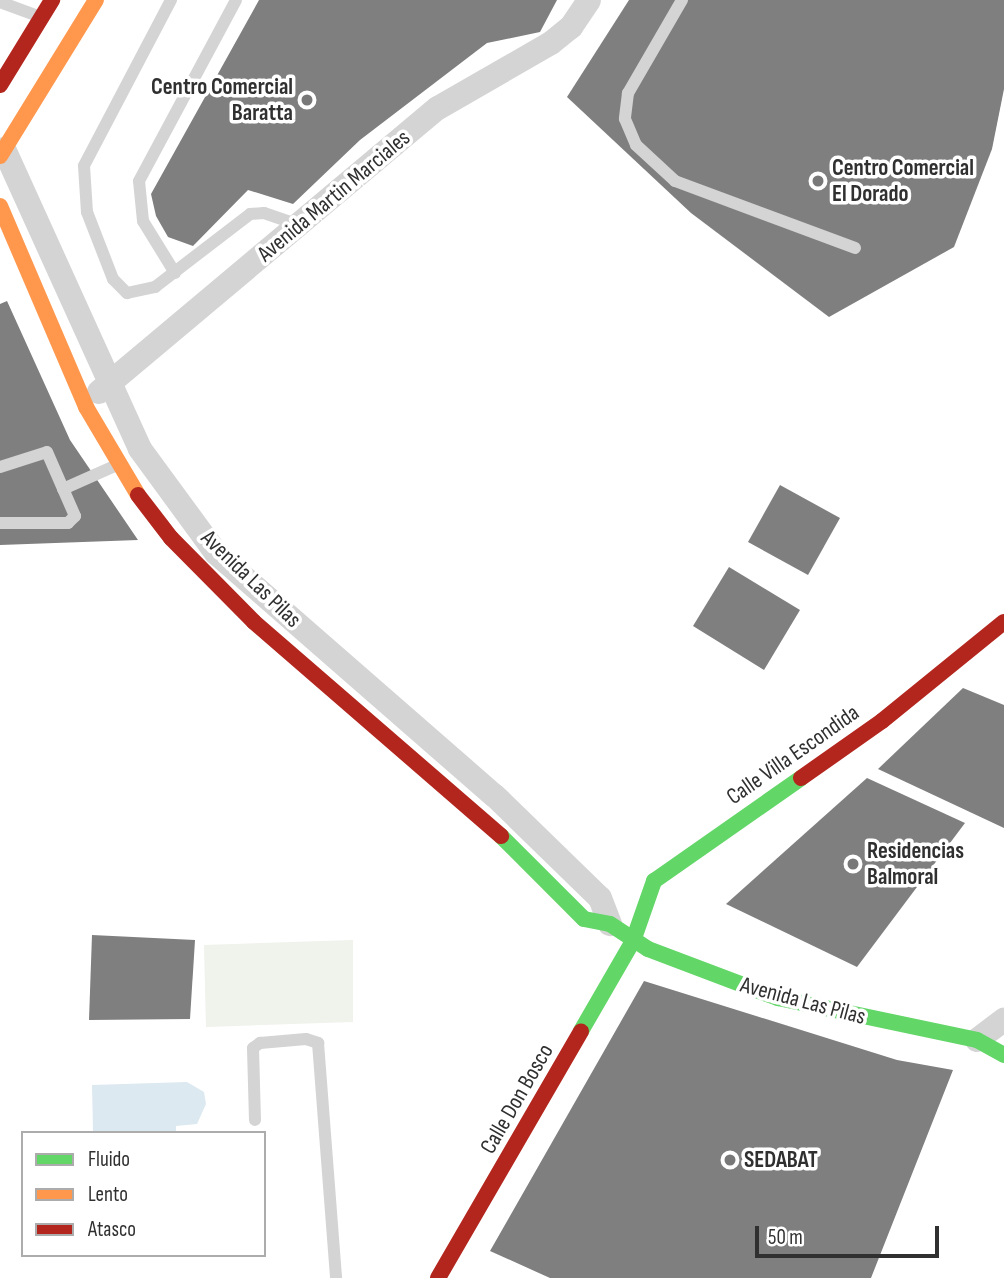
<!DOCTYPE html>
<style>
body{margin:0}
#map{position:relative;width:1004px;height:1278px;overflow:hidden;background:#fff;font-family:"Sofia Sans Condensed",sans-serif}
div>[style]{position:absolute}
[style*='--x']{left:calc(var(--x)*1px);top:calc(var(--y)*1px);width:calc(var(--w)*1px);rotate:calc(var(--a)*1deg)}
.green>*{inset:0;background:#f0f2ec}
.water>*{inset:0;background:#dce9f0}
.building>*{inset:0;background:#7f7f7f}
.lane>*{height:12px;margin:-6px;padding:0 6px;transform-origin:6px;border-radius:6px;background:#d4d4d4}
.street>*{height:24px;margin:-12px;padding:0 12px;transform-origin:12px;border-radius:12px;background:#d4d4d4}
.fast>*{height:16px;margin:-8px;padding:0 8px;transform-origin:8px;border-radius:8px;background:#63d668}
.slow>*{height:16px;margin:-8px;padding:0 8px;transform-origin:8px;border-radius:8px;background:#ff974d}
.jam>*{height:16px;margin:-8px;padding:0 8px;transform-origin:8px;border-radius:8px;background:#b3261e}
.dots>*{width:19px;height:19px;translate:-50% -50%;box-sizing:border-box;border:4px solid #fff;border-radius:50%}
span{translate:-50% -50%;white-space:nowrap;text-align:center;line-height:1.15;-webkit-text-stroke:7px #fff;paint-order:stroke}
.poi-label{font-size:23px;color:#303030;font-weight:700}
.right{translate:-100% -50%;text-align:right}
.left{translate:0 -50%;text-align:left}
.street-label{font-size:23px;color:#303030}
.legend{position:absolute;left:21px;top:1131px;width:245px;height:126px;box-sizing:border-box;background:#fff;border:2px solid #acacac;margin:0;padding:9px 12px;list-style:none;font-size:21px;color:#303030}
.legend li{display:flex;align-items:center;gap:14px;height:35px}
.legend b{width:35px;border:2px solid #acacac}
.scale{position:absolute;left:755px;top:1226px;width:184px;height:32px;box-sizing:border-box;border:4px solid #303030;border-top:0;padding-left:9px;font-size:21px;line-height:24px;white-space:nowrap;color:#303030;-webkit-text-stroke:5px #fff;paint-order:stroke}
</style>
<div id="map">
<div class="green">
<div style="clip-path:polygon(353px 940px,353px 1022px,206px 1027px,204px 945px)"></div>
</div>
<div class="water">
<div style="clip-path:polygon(187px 1082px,204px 1092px,206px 1104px,197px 1124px,176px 1126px,176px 1133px,93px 1133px,92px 1085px)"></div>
</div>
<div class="building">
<div style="clip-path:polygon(259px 0,557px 0,540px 32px,487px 43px,360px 140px,293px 204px,248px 190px,193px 246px,168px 237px,156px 216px,151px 194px)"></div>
<div style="clip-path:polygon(629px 0,1004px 0,1004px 89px,992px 149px,954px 247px,829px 317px,691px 213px,567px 97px)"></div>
<div style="clip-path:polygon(7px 301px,70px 440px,138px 540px,0 545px,0 304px)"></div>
<div style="clip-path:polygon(780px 485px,840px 518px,808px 575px,748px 542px)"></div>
<div style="clip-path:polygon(729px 567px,800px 610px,764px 670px,693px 626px)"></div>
<div style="clip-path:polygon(963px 688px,1004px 705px,1004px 828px,878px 769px)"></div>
<div style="clip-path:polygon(867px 778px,965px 823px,857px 967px,726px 904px)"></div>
<div style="clip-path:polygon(92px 935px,195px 940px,190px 1019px,89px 1020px)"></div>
<div style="clip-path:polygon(644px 981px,897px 1060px,953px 1070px,871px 1278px,550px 1278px,490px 1251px)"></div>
</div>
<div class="lane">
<div style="--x:171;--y:0;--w:187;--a:117.7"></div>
<div style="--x:84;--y:166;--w:46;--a:86.3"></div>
<div style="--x:87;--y:212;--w:72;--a:68.8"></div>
<div style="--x:113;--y:279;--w:20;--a:45"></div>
<div style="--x:127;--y:293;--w:29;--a:-12"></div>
<div style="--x:155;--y:287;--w:120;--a:-37.5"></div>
<div style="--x:250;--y:214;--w:14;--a:-4"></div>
<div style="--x:264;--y:213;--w:37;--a:19"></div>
<div style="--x:682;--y:0;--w:108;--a:120.1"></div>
<div style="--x:628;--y:93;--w:26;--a:97"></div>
<div style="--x:625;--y:119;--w:28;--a:67"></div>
<div style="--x:636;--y:145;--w:53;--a:42.7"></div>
<div style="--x:675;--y:181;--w:192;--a:20.4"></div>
<div style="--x:0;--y:2;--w:40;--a:20.2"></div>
<div style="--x:175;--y:273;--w:61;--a:-121.6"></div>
<div style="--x:143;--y:221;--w:40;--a:-95.7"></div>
<div style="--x:139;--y:181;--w:205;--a:-61.8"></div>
<div style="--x:0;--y:467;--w:49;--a:-17.7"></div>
<div style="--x:47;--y:452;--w:70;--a:66.4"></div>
<div style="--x:75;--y:516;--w:10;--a:135"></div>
<div style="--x:68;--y:523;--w:68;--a:180"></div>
<div style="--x:63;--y:489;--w:59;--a:-24"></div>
<div style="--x:255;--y:1120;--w:72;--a:-91.6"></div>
<div style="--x:253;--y:1048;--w:9;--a:-36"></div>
<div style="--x:260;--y:1043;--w:46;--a:-5"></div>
<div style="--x:306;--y:1039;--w:13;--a:18"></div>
<div style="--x:318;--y:1043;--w:236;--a:85.6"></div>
</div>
<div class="street">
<div style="--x:4;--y:149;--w:329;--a:65.6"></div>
<div style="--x:140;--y:449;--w:129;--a:53.8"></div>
<div style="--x:216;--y:553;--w:370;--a:41.1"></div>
<div style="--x:495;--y:796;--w:146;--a:44.2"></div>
<div style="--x:600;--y:898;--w:28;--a:69"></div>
<div style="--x:99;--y:392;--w:442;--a:-40"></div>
<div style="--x:438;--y:108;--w:130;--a:-29.9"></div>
<div style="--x:551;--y:43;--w:26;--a:-39"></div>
<div style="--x:571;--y:27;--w:32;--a:-56"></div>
<div style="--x:977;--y:1040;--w:34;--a:-37"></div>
</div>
<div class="fast">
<div style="--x:501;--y:836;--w:117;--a:45"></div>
<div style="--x:584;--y:919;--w:26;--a:11"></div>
<div style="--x:610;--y:924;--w:45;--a:33.3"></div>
<div style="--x:648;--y:949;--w:139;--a:20.7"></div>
<div style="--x:778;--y:998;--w:203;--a:11.9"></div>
<div style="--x:977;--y:1040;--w:31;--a:29"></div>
<div style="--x:581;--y:1031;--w:104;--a:-60"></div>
<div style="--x:633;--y:941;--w:64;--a:-70.7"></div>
<div style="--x:654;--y:881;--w:179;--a:-35"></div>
</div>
<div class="slow">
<div style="--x:0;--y:156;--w:183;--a:-58.4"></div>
<div style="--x:0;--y:206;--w:219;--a:66.8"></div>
<div style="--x:86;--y:407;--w:102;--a:59.4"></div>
</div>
<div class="jam">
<div style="--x:0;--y:85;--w:100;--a:-58.5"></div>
<div style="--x:138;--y:495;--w:54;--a:52.5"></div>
<div style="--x:171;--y:538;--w:118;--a:45.3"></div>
<div style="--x:254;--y:622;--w:327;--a:40.9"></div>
<div style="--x:801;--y:778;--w:99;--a:-35.1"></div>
<div style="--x:882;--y:721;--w:157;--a:-39.1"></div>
<div style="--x:438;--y:1278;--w:285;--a:-59.9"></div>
</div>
<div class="dots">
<div style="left:307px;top:100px;background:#787878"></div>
<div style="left:818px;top:181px;background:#787878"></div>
<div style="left:853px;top:864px;background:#787878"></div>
<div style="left:730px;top:1160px;background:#787878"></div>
</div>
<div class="poi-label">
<span class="right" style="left:293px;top:100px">Centro Comercial<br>Baratta</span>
<span class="left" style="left:832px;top:181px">Centro Comercial<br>El Dorado</span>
<span class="left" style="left:867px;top:864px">Residencias<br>Balmoral</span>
<span class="left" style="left:744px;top:1160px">SEDABAT</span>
</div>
<div class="street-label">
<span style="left:334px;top:196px;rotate:-40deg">Avenida Martin Marciales</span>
<span style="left:251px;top:579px;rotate:44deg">Avenida Las Pilas</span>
<span style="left:793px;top:755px;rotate:-35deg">Calle Villa Escondida</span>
<span style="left:803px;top:1001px;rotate:15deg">Avenida Las Pilas</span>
<span style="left:517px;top:1099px;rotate:-60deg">Calle Don Bosco</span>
</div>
<ul class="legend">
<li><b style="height:9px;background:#63d668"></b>Fluido</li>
<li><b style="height:9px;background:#ff974d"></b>Lento</li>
<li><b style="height:9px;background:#b3261e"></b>Atasco</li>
</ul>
<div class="scale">50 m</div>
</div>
